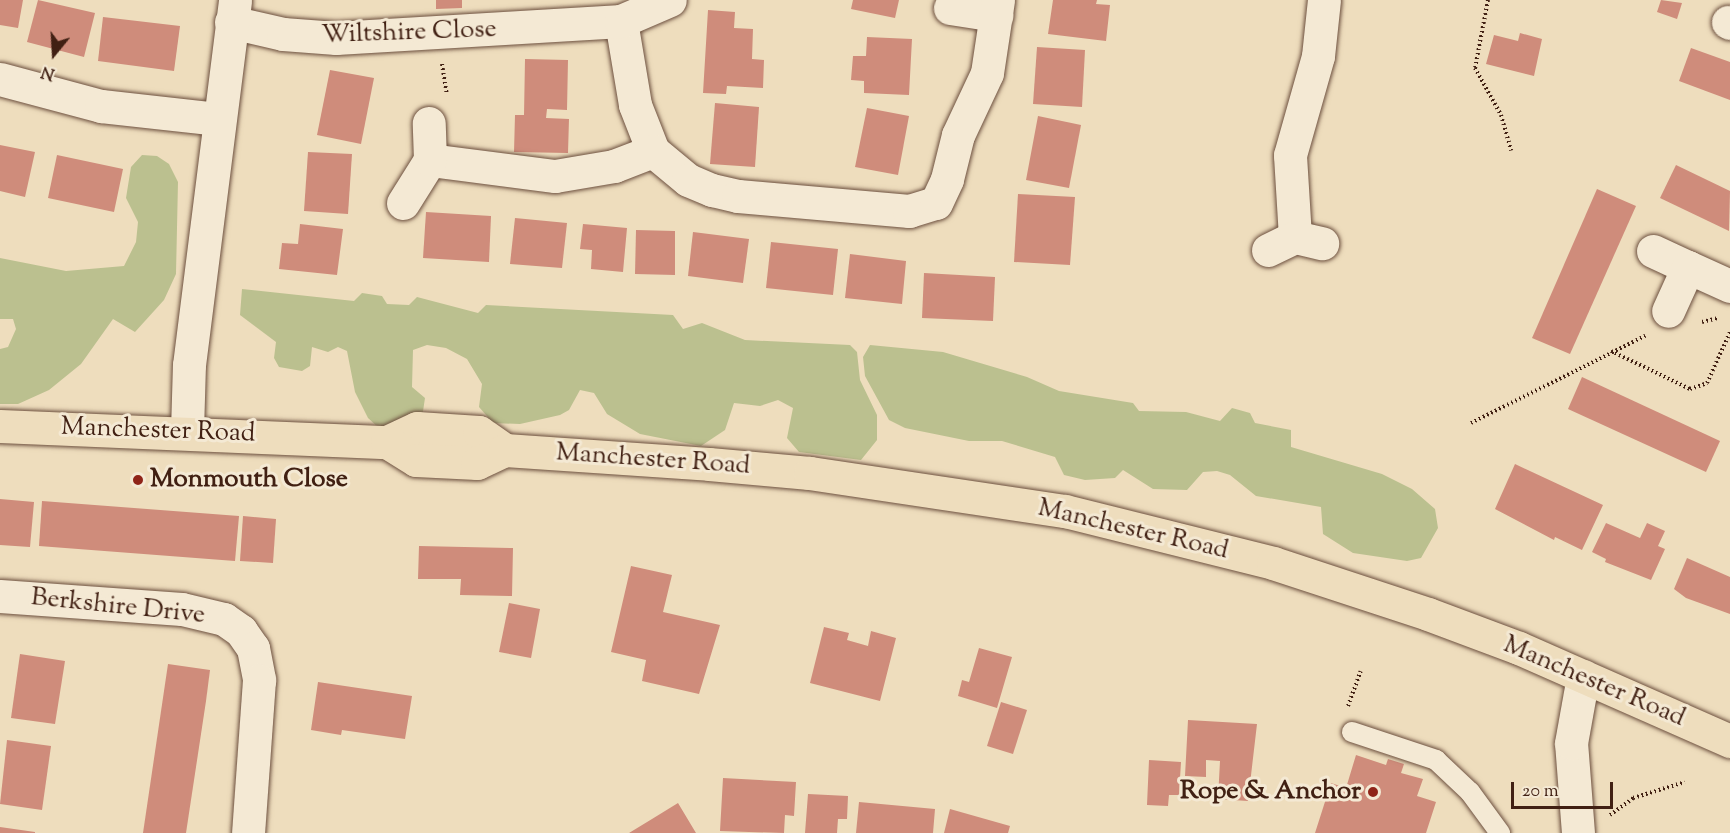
<!DOCTYPE html>
<style>
body{margin:0}
#map{position:relative;width:1730px;height:833px;overflow:hidden;background:#eeddbd;font-family:"Sorts Mill Goudy",serif}
div>[style]{position:absolute}
[style*='--x']{left:calc(var(--x)*1px);top:calc(var(--y)*1px);width:calc(var(--w)*1px);rotate:calc(var(--a)*1deg)}
.green>*{inset:0;background:#bbc08f}
.building>*{inset:0;background:#cf8c7b}
.path>*{height:4px;margin-top:-2px;transform-origin:0;background:repeating-linear-gradient(90deg,#412013 0 1.5px,transparent 0 4.5px)}
.roads{filter:drop-shadow(0 0 2px #6c4f3e) drop-shadow(0 0 2px #6c4f3e)}
.service>*{height:20px;margin:-10px;padding:0 10px;transform-origin:10px;border-radius:10px;background:#f4e9d4}
.minor>*{height:33px;margin:-16.5px;padding:0 16.5px;transform-origin:16.5px;border-radius:16.5px;background:#f4e9d4}
.tertiary>*{height:33px;margin:-16.5px;padding:0 16.5px;transform-origin:16.5px;border-radius:16.5px;background:#f4e9d4}
.primary>*{height:33px;margin:-16.5px;padding:0 16.5px;transform-origin:16.5px;border-radius:16.5px;background:#eeddbd}
.dots>*{width:16px;height:16px;translate:-50% -50%;box-sizing:border-box;border:3px solid #f4e9d4;border-radius:50%}
span{translate:-50% -50%;white-space:nowrap;text-align:center;line-height:1.15;-webkit-text-stroke:6px #f4e9d4;paint-order:stroke}
.street-label{font-size:26px;color:#412013}
.poi-label{font-size:26px;color:#412013;font-weight:700}
.left{translate:0 -50%;text-align:left}
.right{translate:-100% -50%;text-align:right}
.north{position:absolute;left:24px;top:24px;width:60px;height:60px;-webkit-text-stroke:4px #f4e9d4;paint-order:stroke;rotate:198deg;font-size:16px;font-weight:700;line-height:24px;text-align:center;color:#412013}
.north::after{content:'';display:block;margin:auto;width:21px;height:27px;background:#412013;clip-path:polygon(50% 0,100% 100%,50% 72%,0 100%)}
.scale{position:absolute;left:1511px;top:782px;width:102px;height:27px;box-sizing:border-box;border:3px solid #412013;border-top:0;padding-left:8px;font-size:18px;line-height:21px;white-space:nowrap;color:#412013;-webkit-text-stroke:4px #f4e9d4;paint-order:stroke}
</style>
<div id="map">
<div class="green">
<div style="clip-path:polygon(142px 155px,157px 156px,169px 164px,178px 182px,176px 274px,164px 300px,135px 332px,113px 319px,81px 364px,49px 390px,18px 404px,0 404px,0 349px,8px 347px,16px 329px,13px 319px,0 319px,0 258px,66px 271px,124px 266px,136px 242px,138px 222px,126px 198px,131px 167px)"></div>
<div style="clip-path:polygon(242px 289px,354px 301px,362px 293px,382px 296px,387px 304px,409px 305px,417px 297px,478px 313px,486px 305px,673px 315px,683px 329px,702px 323px,745px 340px,850px 345px,857px 352px,860px 380px,877px 415px,877px 440px,861px 460px,799px 452px,787px 438px,793px 408px,778px 400px,760px 406px,734px 403px,725px 430px,701px 446px,640px 434px,607px 414px,594px 393px,580px 390px,569px 410px,560px 415px,520px 424px,493px 423px,479px 407px,482px 384px,467px 359px,446px 348px,427px 345px,413px 350px,412px 387px,425px 398px,422px 418px,379px 428px,368px 418px,355px 392px,347px 351px,338px 347px,328px 352px,312px 347px,310px 366px,302px 371px,279px 367px,274px 358px,276px 342px,240px 315px)"></div>
<div style="clip-path:polygon(870px 345px,943px 352px,1027px 377px,1059px 391px,1133px 403px,1139px 411px,1186px 412px,1220px 421px,1232px 408px,1250px 413px,1255px 423px,1291px 430px,1291px 447px,1382px 474px,1412px 489px,1435px 509px,1438px 528px,1421px 558px,1407px 561px,1353px 553px,1323px 534px,1321px 507px,1256px 496px,1230px 475px,1217px 471px,1203px 472px,1187px 490px,1153px 489px,1123px 470px,1115px 478px,1085px 480px,1064px 475px,1055px 457px,1002px 441px,969px 441px,905px 428px,889px 420px,865px 376px,863px 357px)"></div>
</div>
<div class="building">
<div style="clip-path:polygon(0 0,23px 0,18px 28px,0 25px)"></div>
<div style="clip-path:polygon(38px 0,95px 13px,84px 57px,27px 42px)"></div>
<div style="clip-path:polygon(436px 0,462px 0,462px 8px,436px 9px)"></div>
<div style="clip-path:polygon(853px 0,899px 0,895px 18px,851px 9px)"></div>
<div style="clip-path:polygon(1053px 0,1097px 0,1096px 4px,1110px 5px,1106px 41px,1048px 34px)"></div>
<div style="clip-path:polygon(1661px 0,1682px 3px,1677px 19px,1657px 12px)"></div>
<div style="clip-path:polygon(708px 10px,735px 12px,734px 28px,753px 29px,752px 59px,764px 60px,763px 88px,727px 86px,726px 94px,703px 93px)"></div>
<div style="clip-path:polygon(103px 17px,180px 26px,174px 71px,98px 61px)"></div>
<div style="clip-path:polygon(1520px 33px,1542px 39px,1534px 76px,1486px 64px,1494px 35px,1518px 41px)"></div>
<div style="clip-path:polygon(867px 37px,912px 39px,909px 95px,864px 93px,864px 81px,851px 80px,853px 56px,866px 56px)"></div>
<div style="clip-path:polygon(1037px 47px,1085px 50px,1082px 107px,1033px 104px)"></div>
<div style="clip-path:polygon(1691px 48px,1730px 62px,1730px 100px,1679px 81px)"></div>
<div style="clip-path:polygon(525px 59px,568px 60px,567px 110px,547px 109px,546px 118px,569px 119px,568px 153px,514px 152px,515px 115px,524px 115px)"></div>
<div style="clip-path:polygon(330px 70px,374px 78px,361px 144px,317px 135px)"></div>
<div style="clip-path:polygon(715px 103px,759px 107px,755px 167px,710px 164px)"></div>
<div style="clip-path:polygon(867px 108px,909px 116px,898px 175px,855px 167px)"></div>
<div style="clip-path:polygon(1038px 116px,1081px 125px,1069px 188px,1026px 180px)"></div>
<div style="clip-path:polygon(0 145px,35px 152px,25px 197px,0 191px)"></div>
<div style="clip-path:polygon(308px 152px,352px 154px,348px 214px,304px 211px)"></div>
<div style="clip-path:polygon(57px 155px,123px 169px,114px 212px,48px 198px)"></div>
<div style="clip-path:polygon(1676px 165px,1730px 191px,1729px 231px,1660px 198px)"></div>
<div style="clip-path:polygon(1597px 189px,1636px 206px,1570px 354px,1532px 338px)"></div>
<div style="clip-path:polygon(1018px 194px,1075px 197px,1070px 265px,1014px 262px)"></div>
<div style="clip-path:polygon(426px 212px,491px 216px,489px 262px,423px 258px)"></div>
<div style="clip-path:polygon(515px 218px,567px 223px,562px 268px,510px 264px)"></div>
<div style="clip-path:polygon(300px 224px,343px 229px,337px 275px,279px 269px,282px 243px,298px 244px)"></div>
<div style="clip-path:polygon(583px 224px,627px 228px,623px 272px,591px 269px,592px 250px,580px 249px)"></div>
<div style="clip-path:polygon(636px 230px,675px 231px,675px 275px,635px 274px)"></div>
<div style="clip-path:polygon(693px 232px,749px 239px,743px 283px,688px 276px)"></div>
<div style="clip-path:polygon(771px 242px,838px 249px,833px 295px,766px 288px)"></div>
<div style="clip-path:polygon(850px 254px,906px 261px,902px 304px,845px 298px)"></div>
<div style="clip-path:polygon(924px 273px,995px 277px,993px 321px,922px 318px)"></div>
<div style="clip-path:polygon(1582px 377px,1720px 441px,1706px 472px,1568px 409px)"></div>
<div style="clip-path:polygon(1515px 464px,1603px 505px,1582px 550px,1555px 537px,1554px 540px,1495px 509px)"></div>
<div style="clip-path:polygon(0 499px,34px 502px,30px 547px,0 545px)"></div>
<div style="clip-path:polygon(42px 501px,239px 516px,235px 561px,39px 546px)"></div>
<div style="clip-path:polygon(243px 516px,276px 519px,273px 563px,240px 561px)"></div>
<div style="clip-path:polygon(1606px 523px,1640px 538px,1647px 523px,1665px 531px,1658px 546px,1665px 549px,1651px 580px,1605px 562px,1606px 559px,1592px 552px)"></div>
<div style="clip-path:polygon(419px 546px,513px 548px,512px 596px,460px 595px,461px 579px,418px 579px)"></div>
<div style="clip-path:polygon(1687px 558px,1730px 577px,1730px 614px,1686px 598px,1674px 589px)"></div>
<div style="clip-path:polygon(631px 566px,672px 575px,663px 612px,720px 625px,699px 694px,642px 681px,646px 660px,611px 652px)"></div>
<div style="clip-path:polygon(509px 603px,540px 609px,531px 658px,499px 652px)"></div>
<div style="clip-path:polygon(824px 627px,849px 633px,847px 640px,868px 646px,871px 631px,896px 638px,880px 701px,810px 683px)"></div>
<div style="clip-path:polygon(979px 648px,1012px 657px,997px 708px,958px 696px,962px 680px,969px 682px)"></div>
<div style="clip-path:polygon(20px 654px,65px 661px,55px 724px,11px 718px)"></div>
<div style="clip-path:polygon(168px 664px,210px 670px,206px 701px,186px 833px,143px 833px)"></div>
<div style="clip-path:polygon(318px 682px,412px 696px,405px 739px,342px 730px,341px 735px,311px 730px)"></div>
<div style="clip-path:polygon(1001px 702px,1027px 710px,1013px 754px,987px 746px)"></div>
<div style="clip-path:polygon(1188px 720px,1257px 724px,1248px 801px,1218px 799px,1220px 761px,1206px 760px,1206px 777px,1185px 776px)"></div>
<div style="clip-path:polygon(7px 740px,51px 746px,42px 810px,0 804px)"></div>
<div style="clip-path:polygon(1356px 755px,1386px 765px,1388px 759px,1404px 764px,1401px 773px,1423px 779px,1417px 796px,1436px 802px,1426px 833px,1315px 833px,1331px 783px,1346px 788px)"></div>
<div style="clip-path:polygon(1149px 760px,1181px 762px,1179px 795px,1169px 795px,1168px 806px,1147px 805px)"></div>
<div style="clip-path:polygon(723px 778px,796px 782px,794px 816px,785px 815px,784px 833px,720px 831px)"></div>
<div style="clip-path:polygon(808px 794px,848px 796px,847px 819px,838px 819px,837px 833px,805px 833px)"></div>
<div style="clip-path:polygon(859px 802px,935px 809px,933px 833px,856px 833px)"></div>
<div style="clip-path:polygon(678px 803px,696px 833px,629px 833px,652px 819px)"></div>
<div style="clip-path:polygon(950px 809px,1010px 826px,1008px 833px,944px 833px)"></div>
<div style="clip-path:polygon(0 827px,35px 832px,35px 833px,0 833px)"></div>
</div>
<div class="path">
<div style="--x:1488;--y:0;--w:69;--a:100.8"></div>
<div style="--x:1475;--y:68;--w:54;--a:61"></div>
<div style="--x:1501;--y:115;--w:37;--a:74"></div>
<div style="--x:442;--y:64;--w:31;--a:81"></div>
<div style="--x:1702;--y:322;--w:16;--a:-14"></div>
<div style="--x:1611;--y:351;--w:88;--a:25.7"></div>
<div style="--x:1690;--y:389;--w:18;--a:-19"></div>
<div style="--x:1707;--y:383;--w:56;--a:-65.7"></div>
<div style="--x:1471;--y:423;--w:195;--a:-26.6"></div>
<div style="--x:1348;--y:706;--w:37;--a:-70"></div>
<div style="--x:1610;--y:815;--w:29;--a:-36"></div>
<div style="--x:1633;--y:798;--w:54;--a:-17.1"></div>
</div>
<div class="roads">
<div class="service">
<div style="--x:1352;--y:732;--w:89;--a:18.4"></div>
<div style="--x:1436;--y:760;--w:47;--a:43.3"></div>
<div style="--x:1470;--y:792;--w:51;--a:53.8"></div>
</div>
<div class="minor">
<div style="--x:950;--y:8;--w:47;--a:8.7"></div>
<div style="--x:621;--y:21;--w:85;--a:80.5"></div>
<div style="--x:635;--y:105;--w:49;--a:68.6"></div>
<div style="--x:231;--y:22;--w:53;--a:13"></div>
<div style="--x:283;--y:34;--w:53;--a:4.3"></div>
<div style="--x:336;--y:38;--w:286;--a:-3.4"></div>
<div style="--x:621;--y:21;--w:53;--a:-23.2"></div>
<div style="--x:1728;--y:22;--w:2;--a:27"></div>
<div style="--x:0;--y:79;--w:105;--a:15"></div>
<div style="--x:101;--y:106;--w:119;--a:6.3"></div>
<div style="--x:430;--y:160;--w:126;--a:7.3"></div>
<div style="--x:555;--y:176;--w:60;--a:-9.6"></div>
<div style="--x:614;--y:166;--w:42;--a:-21"></div>
<div style="--x:653;--y:151;--w:45;--a:39.6"></div>
<div style="--x:688;--y:180;--w:26;--a:23"></div>
<div style="--x:712;--y:190;--w:27;--a:13"></div>
<div style="--x:738;--y:196;--w:172;--a:5"></div>
<div style="--x:909;--y:211;--w:28;--a:-17"></div>
<div style="--x:936;--y:203;--w:26;--a:-65"></div>
<div style="--x:947;--y:179;--w:45;--a:-76"></div>
<div style="--x:958;--y:135;--w:68;--a:-64.9"></div>
<div style="--x:987;--y:73;--w:74;--a:-81.4"></div>
<div style="--x:403;--y:203;--w:51;--a:-57.9"></div>
<div style="--x:430;--y:160;--w:37;--a:-92"></div>
<div style="--x:1295;--y:237;--w:82;--a:-93.5"></div>
<div style="--x:1290;--y:155;--w:103;--a:-74.2"></div>
<div style="--x:1318;--y:56;--w:56;--a:-83.9"></div>
<div style="--x:1268;--y:250;--w:30;--a:-26"></div>
<div style="--x:1295;--y:237;--w:28;--a:13"></div>
<div style="--x:1653;--y:251;--w:38;--a:25"></div>
<div style="--x:1688;--y:267;--w:48;--a:114.4"></div>
<div style="--x:1688;--y:267;--w:46;--a:24.3"></div>
<div style="--x:187;--y:431;--w:66;--a:-88.3"></div>
<div style="--x:189;--y:365;--w:367;--a:-82.8"></div>
<div style="--x:0;--y:596;--w:182;--a:4.1"></div>
<div style="--x:182;--y:609;--w:43;--a:13.4"></div>
<div style="--x:224;--y:619;--w:21;--a:35"></div>
<div style="--x:241;--y:631;--w:21;--a:55"></div>
<div style="--x:253;--y:648;--w:33;--a:79"></div>
<div style="--x:259;--y:680;--w:153;--a:94.1"></div>
</div>
<div class="tertiary">
<div style="--x:1578;--y:833;--w:90;--a:-94.4"></div>
<div style="--x:1571;--y:743;--w:68;--a:-79.8"></div>
</div>
<div class="primary">
<div style="--x:0;--y:426;--w:387;--a:2.4"></div>
<div style="--x:387;--y:442;--w:33;--a:-25"></div>
<div style="--x:417;--y:428;--w:62;--a:3.7"></div>
<div style="--x:479;--y:432;--w:32;--a:35"></div>
<div style="--x:387;--y:442;--w:34;--a:32"></div>
<div style="--x:416;--y:460;--w:61;--a:2.8"></div>
<div style="--x:477;--y:463;--w:31;--a:-25"></div>
<div style="--x:505;--y:450;--w:204;--a:3.9"></div>
<div style="--x:709;--y:464;--w:101;--a:5.1"></div>
<div style="--x:810;--y:473;--w:258;--a:8.5"></div>
<div style="--x:1065;--y:511;--w:214;--a:14"></div>
<div style="--x:1273;--y:563;--w:163;--a:18.2"></div>
<div style="--x:1428;--y:614;--w:97;--a:20.5"></div>
<div style="--x:1519;--y:648;--w:231;--a:23.8"></div>
</div>
</div>
<div class="dots">
<div style="left:138px;top:480px;background:#8f2418"></div>
<div style="left:1373px;top:792px;background:#8f2418"></div>
</div>
<div class="street-label">
<span style="left:409px;top:33px;rotate:-2deg">Wiltshire Close</span>
<span style="left:158px;top:431px;rotate:2deg">Manchester Road</span>
<span style="left:653px;top:460px;rotate:4deg">Manchester Road</span>
<span style="left:1133px;top:530px;rotate:13deg">Manchester Road</span>
<span style="left:118px;top:607px;rotate:6deg">Berkshire Drive</span>
<span style="left:1594px;top:682px;rotate:23deg">Manchester Road</span>
</div>
<div class="poi-label">
<span class="left" style="left:150px;top:480px">Monmouth Close</span>
<span class="right" style="left:1361px;top:792px">Rope &amp; Anchor</span>
</div>
<div class="north">N</div>
<div class="scale">20 m</div>
</div>
